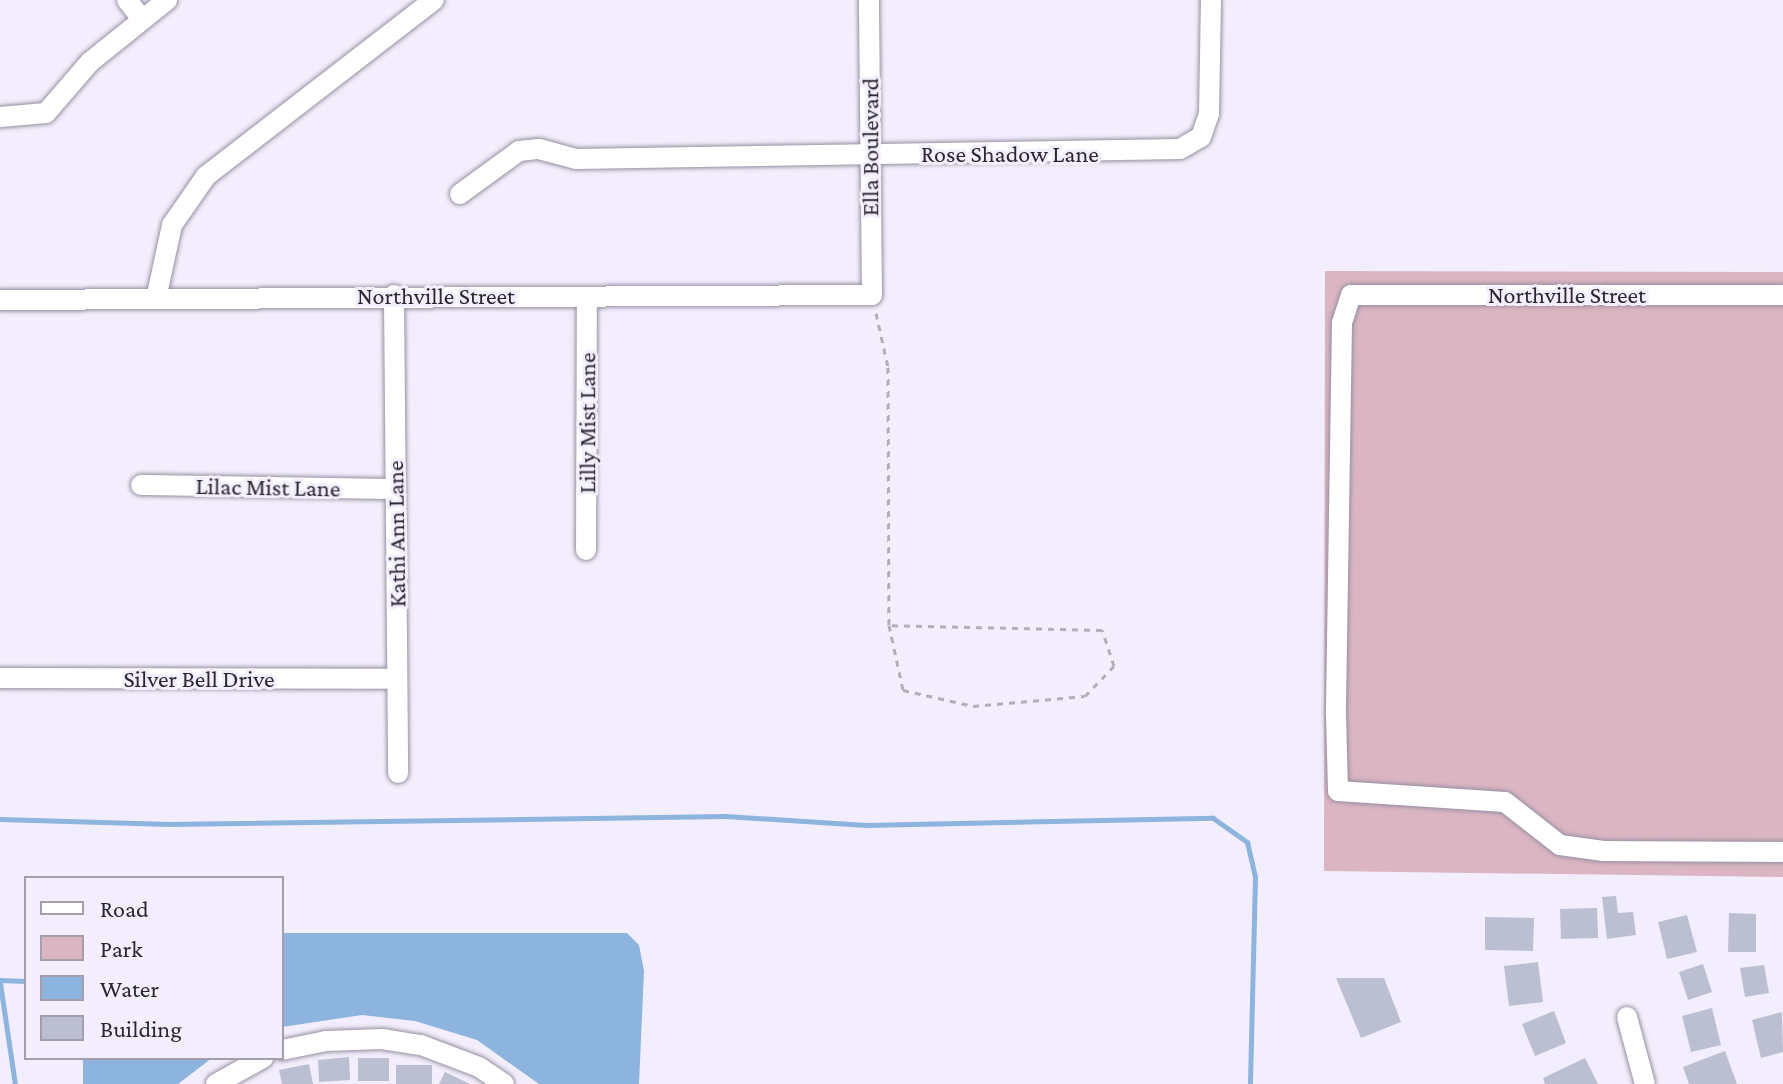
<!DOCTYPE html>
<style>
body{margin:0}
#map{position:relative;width:1783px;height:1084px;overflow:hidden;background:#f3eefd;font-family:"Crimson Pro",serif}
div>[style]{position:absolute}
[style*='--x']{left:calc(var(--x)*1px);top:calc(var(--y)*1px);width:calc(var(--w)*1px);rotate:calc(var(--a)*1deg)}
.green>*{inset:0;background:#dbb5c2}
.water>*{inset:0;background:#8cb4de}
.stream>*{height:5px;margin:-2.5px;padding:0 2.5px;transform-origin:2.5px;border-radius:2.5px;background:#8cb4de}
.building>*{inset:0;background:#bbbfd1}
.path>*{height:3px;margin-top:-1.5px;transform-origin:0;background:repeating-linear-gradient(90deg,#b1adb9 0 6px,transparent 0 12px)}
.roads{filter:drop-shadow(0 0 2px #9690a1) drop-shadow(0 0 2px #9690a1)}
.minor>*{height:20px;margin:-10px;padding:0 10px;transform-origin:10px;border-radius:10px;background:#fff}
span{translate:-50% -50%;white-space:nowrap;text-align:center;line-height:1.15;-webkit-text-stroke:6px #f3eefd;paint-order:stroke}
.street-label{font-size:24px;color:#2a272e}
.legend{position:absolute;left:24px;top:876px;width:260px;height:184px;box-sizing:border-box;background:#f3eefd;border:2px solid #a39eaa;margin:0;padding:10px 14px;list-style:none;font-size:24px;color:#2a272e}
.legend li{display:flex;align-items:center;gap:16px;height:40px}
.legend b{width:40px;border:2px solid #a39eaa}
</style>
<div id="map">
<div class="green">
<div style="clip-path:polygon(1325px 271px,1783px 272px,1783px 877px,1324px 871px)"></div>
</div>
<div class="water">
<div style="clip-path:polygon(282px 933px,627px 933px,639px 945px,644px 971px,639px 1084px,539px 1084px,477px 1040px,415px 1021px,362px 1015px,282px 1027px)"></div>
<div style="clip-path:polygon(83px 1058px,212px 1058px,178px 1084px,83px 1084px)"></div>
</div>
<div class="stream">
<div style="--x:0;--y:819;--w:169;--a:1.7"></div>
<div style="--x:169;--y:824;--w:556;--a:-0.82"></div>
<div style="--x:725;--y:816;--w:141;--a:3.7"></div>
<div style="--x:866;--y:825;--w:347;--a:-1.2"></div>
<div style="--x:1213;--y:818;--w:42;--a:35.2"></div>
<div style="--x:1247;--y:842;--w:36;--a:77"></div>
<div style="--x:1255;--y:877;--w:207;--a:91.4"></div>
<div style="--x:0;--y:980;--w:26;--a:2"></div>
<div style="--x:0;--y:983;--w:102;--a:81.6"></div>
</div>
<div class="building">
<div style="clip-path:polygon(1616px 896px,1618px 913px,1633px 912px,1636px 935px,1607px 939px,1602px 897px)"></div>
<div style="clip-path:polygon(1597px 908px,1598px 938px,1561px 939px,1560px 909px)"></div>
<div style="clip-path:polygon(1729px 913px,1756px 914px,1756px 952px,1728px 952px)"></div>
<div style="clip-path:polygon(1687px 915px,1697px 952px,1667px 959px,1658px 922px)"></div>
<div style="clip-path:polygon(1485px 917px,1534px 918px,1533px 951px,1485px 950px)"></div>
<div style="clip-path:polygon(1538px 962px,1543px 1002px,1509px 1006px,1504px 966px)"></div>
<div style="clip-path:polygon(1703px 964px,1712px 992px,1688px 1000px,1679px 972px)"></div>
<div style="clip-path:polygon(1764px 965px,1769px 993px,1745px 997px,1740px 968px)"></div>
<div style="clip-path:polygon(1336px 978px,1384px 978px,1401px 1022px,1361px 1038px)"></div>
<div style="clip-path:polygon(1712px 1008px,1721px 1045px,1691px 1052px,1682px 1016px)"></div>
<div style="clip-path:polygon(1554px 1011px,1566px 1043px,1535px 1056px,1522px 1024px)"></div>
<div style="clip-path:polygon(1782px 1012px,1783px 1052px,1761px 1058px,1752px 1020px)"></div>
<div style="clip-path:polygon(1725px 1051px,1737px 1084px,1689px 1084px,1683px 1067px)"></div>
<div style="clip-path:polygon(349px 1057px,350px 1080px,319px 1082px,318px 1060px)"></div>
<div style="clip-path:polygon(358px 1058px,389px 1058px,389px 1081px,358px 1081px)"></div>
<div style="clip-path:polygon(1585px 1058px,1598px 1084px,1545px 1084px,1543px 1078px)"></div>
<div style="clip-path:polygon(309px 1064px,313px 1084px,282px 1084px,279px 1070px)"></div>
<div style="clip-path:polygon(396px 1065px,432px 1065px,432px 1084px,396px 1084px)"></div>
<div style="clip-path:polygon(445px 1072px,470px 1084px,439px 1084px)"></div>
</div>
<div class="path">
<div style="--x:876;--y:313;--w:55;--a:77.5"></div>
<div style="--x:888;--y:367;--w:258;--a:89.8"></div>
<div style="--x:889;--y:625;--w:66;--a:77.8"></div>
<div style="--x:903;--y:690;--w:72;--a:12.9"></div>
<div style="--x:973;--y:706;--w:112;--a:-5.1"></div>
<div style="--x:1085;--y:696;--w:42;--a:-46"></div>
<div style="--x:1114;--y:666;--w:38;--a:-108"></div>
<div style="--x:1102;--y:630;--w:213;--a:-178.7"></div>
</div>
<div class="roads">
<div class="minor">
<div style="--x:127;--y:0;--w:24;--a:52"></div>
<div style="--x:0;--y:117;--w:46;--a:-5"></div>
<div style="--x:46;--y:113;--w:67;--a:-49.2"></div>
<div style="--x:90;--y:62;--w:99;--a:-38.8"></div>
<div style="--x:460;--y:194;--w:73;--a:-36.1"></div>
<div style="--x:519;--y:151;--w:20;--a:-6"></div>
<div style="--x:539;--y:149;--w:38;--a:15"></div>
<div style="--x:576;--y:159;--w:604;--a:-0.95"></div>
<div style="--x:1180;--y:149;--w:24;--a:-30"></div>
<div style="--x:1201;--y:137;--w:24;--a:-71"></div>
<div style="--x:1209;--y:114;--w:114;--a:-89"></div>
<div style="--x:394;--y:295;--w:478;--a:89.5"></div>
<div style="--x:1783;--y:295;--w:432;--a:180"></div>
<div style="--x:1351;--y:295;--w:29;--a:108"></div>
<div style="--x:1342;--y:323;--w:392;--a:90.9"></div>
<div style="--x:1336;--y:715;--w:76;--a:88.5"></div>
<div style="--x:1338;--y:791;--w:167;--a:3.8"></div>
<div style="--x:1505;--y:802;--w:70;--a:38"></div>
<div style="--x:1560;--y:845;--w:44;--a:7.8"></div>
<div style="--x:1604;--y:851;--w:179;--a:0.3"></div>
<div style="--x:156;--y:299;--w:76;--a:-77.8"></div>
<div style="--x:172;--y:225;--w:60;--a:-55.2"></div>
<div style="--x:206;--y:176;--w:288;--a:-37.7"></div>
<div style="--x:0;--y:300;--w:872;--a:-0.33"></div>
<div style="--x:872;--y:295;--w:295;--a:-90.6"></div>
<div style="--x:141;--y:485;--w:255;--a:0.9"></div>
<div style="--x:586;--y:550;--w:253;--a:-89.8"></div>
<div style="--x:0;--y:678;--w:397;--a:0.1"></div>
<div style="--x:1627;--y:1017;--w:69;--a:75"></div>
<div style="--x:282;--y:1050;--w:45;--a:-11.6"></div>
<div style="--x:326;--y:1041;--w:56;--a:-2"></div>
<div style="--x:382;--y:1039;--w:39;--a:9"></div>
<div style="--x:421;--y:1045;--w:62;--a:20.8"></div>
<div style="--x:479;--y:1067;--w:30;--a:34"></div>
<div style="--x:216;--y:1084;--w:54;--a:-29"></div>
</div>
</div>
<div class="street-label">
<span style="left:870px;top:147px;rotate:-90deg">Ella Boulevard</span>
<span style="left:1010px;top:154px">Rose Shadow Lane</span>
<span style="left:1567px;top:295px">Northville Street</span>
<span style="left:436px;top:296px">Northville Street</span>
<span style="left:587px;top:423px;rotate:-90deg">Lilly Mist Lane</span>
<span style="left:268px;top:487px;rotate:1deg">Lilac Mist Lane</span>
<span style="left:396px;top:534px;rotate:-91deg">Kathi Ann Lane</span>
<span style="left:199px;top:679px">Silver Bell Drive</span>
</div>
<ul class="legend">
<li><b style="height:10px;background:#fff"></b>Road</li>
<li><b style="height:22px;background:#dbb5c2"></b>Park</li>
<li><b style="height:22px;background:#8cb4de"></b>Water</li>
<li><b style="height:22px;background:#bbbfd1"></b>Building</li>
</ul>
</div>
